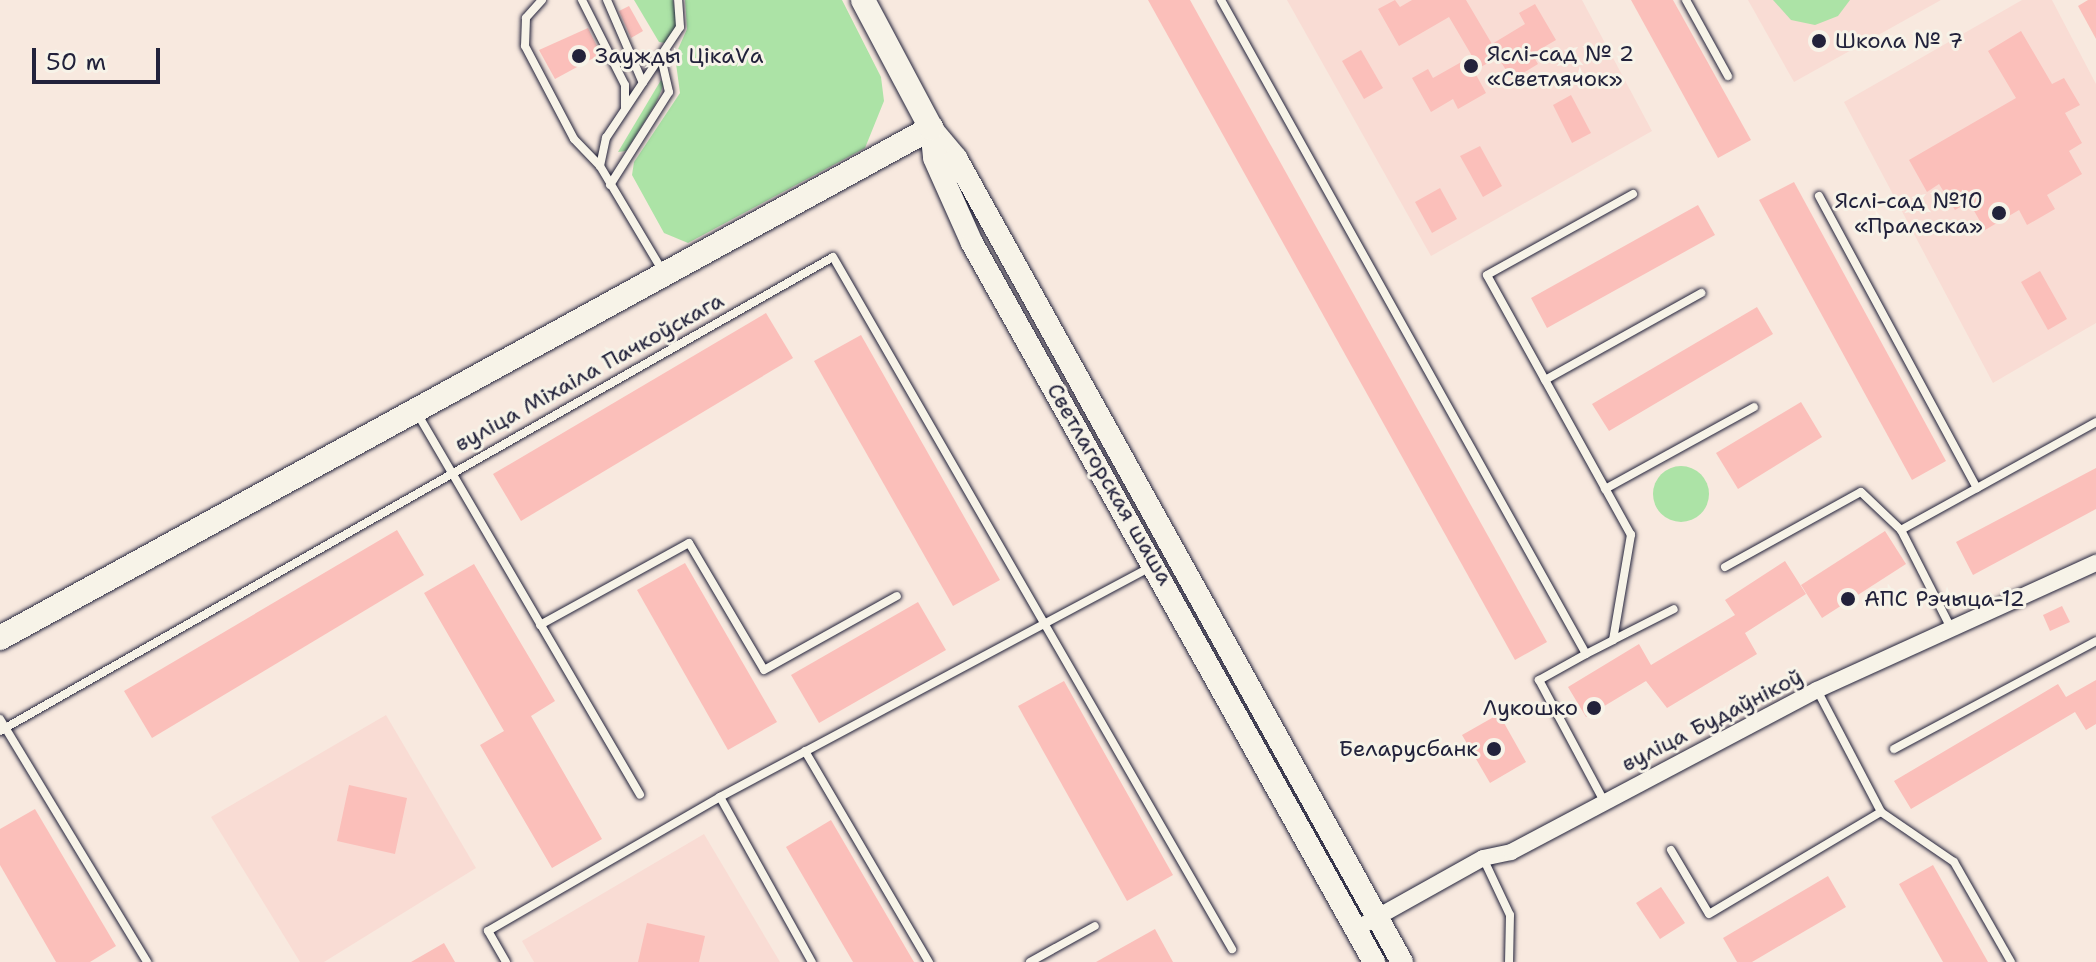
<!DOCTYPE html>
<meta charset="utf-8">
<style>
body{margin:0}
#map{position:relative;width:2096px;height:962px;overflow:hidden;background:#f8e9df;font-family:"Shantell Sans",sans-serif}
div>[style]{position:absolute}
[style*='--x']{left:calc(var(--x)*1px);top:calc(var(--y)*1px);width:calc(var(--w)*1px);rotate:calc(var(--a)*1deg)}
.built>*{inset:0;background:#f9dcd4}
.green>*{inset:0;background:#ace3a6}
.round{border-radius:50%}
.building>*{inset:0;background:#fbbfba}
.roads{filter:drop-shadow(0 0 2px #22223b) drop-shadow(0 0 2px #22223b)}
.service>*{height:8px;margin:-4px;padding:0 4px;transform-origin:4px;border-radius:4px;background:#f7f3e8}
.minor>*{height:16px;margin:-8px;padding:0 8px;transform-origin:8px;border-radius:8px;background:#f7f3e8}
.secondary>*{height:22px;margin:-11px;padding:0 11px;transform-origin:11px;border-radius:11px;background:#f7f3e8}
.primary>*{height:24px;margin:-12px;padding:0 12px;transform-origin:12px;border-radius:12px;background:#f7f3e8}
.dots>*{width:22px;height:22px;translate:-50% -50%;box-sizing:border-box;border:4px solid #f7f3e8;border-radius:50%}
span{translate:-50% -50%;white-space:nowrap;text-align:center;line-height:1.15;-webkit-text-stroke:6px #f7f3e8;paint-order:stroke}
.poi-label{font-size:22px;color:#22223b}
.left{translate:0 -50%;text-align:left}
.right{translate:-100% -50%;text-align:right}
.street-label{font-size:22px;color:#22223b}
.scale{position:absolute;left:32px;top:48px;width:128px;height:36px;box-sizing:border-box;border:4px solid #22223b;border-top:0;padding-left:10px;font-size:24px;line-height:28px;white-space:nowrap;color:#22223b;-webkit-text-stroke:6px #f7f3e8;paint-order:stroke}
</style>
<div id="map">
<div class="built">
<div style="clip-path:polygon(1287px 0,1582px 0,1652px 131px,1431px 256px)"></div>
<div style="clip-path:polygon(1748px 0,1941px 0,1794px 82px)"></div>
<div style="clip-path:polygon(2022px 0,2052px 0,2096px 84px,2096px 323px,1993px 383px,1844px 102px)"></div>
<div style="clip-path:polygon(386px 715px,476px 868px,324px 962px,300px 962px,211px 817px)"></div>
<div style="clip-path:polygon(704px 834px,780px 962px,534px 962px,522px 941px)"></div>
</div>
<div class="green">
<div style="clip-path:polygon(634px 0,673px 0,677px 25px,666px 43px,659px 42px)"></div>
<div style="clip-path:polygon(685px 0,842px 0,881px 77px,884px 101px,865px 148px,688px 243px,664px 233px,632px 175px,634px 162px,680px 93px,675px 56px,687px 29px)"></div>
<div style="clip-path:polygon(1773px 0,1850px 0,1838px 16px,1815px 25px,1791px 20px)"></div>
<div style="clip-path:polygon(661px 80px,664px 84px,656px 103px,626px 151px,618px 152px)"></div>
<div class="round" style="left:1653px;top:466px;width:56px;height:56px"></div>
</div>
<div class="building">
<div style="clip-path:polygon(1148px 0,1190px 0,1547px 642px,1515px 660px)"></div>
<div style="clip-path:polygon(1395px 0,1400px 7px,1412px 0,1466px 0,1492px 44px,1525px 24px,1519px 13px,1535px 4px,1556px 40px,1532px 54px,1538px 64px,1512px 80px,1498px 57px,1474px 71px,1486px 93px,1458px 109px,1453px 99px,1431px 112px,1412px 78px,1428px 69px,1433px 78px,1472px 56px,1449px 17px,1399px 46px,1378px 9px)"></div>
<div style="clip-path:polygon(1631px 0,1673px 0,1751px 140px,1718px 158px)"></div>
<div style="clip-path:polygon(2088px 0,2096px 0,2096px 39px,2078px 6px)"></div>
<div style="clip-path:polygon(629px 6px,643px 31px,631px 38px,619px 11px)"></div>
<div style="clip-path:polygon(588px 28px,601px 54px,555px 79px,539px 50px)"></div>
<div style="clip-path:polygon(2021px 31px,2052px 84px,2064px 78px,2080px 105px,2065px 113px,2082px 143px,2069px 151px,2082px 174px,2047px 195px,2055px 209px,2027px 225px,2019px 210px,1985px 230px,1969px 202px,1955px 210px,1939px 184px,1927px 192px,1909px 160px,2016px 98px,1988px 51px)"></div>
<div style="clip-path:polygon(1361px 50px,1383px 88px,1364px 99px,1342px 61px)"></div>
<div style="clip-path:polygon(1571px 95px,1591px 133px,1572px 143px,1553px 105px)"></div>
<div style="clip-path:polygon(1480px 146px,1502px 186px,1483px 197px,1460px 156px)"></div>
<div style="clip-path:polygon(1794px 182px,1946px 461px,1912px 480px,1759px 200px)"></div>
<div style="clip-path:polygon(1440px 188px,1457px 219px,1432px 233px,1415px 202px)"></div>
<div style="clip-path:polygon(1698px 205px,1715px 235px,1547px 328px,1531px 298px)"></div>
<div style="clip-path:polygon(2040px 271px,2067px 319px,2048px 330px,2021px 282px)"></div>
<div style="clip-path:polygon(1757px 307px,1773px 334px,1609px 431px,1592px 404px)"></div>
<div style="clip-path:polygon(766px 313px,793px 358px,521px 521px,493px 474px)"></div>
<div style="clip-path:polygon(861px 335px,1000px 580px,953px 606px,814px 361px)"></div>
<div style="clip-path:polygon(1801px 402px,1822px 437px,1738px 489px,1716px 453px)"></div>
<div style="clip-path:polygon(2096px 468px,2096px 509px,1973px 575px,1956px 542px)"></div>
<div style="clip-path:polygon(397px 530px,424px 575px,152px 738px,124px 691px)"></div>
<div style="clip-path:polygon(1885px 531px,1906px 564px,1822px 618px,1801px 585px)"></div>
<div style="clip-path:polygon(1785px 561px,1806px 594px,1745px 633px,1757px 654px,1667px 708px,1646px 681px,1586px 717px,1568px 687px,1639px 644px,1651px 665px,1735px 615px,1725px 600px)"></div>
<div style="clip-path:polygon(685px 563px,777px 722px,728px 750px,637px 590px)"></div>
<div style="clip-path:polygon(474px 564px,555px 701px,531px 716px,602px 839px,552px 868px,480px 745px,504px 731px,424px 593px)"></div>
<div style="clip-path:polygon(918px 602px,946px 650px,819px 723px,791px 675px)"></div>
<div style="clip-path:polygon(2062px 606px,2070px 622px,2050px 631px,2043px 615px)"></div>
<div style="clip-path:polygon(2096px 680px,2096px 724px,2086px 730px,2075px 712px,1911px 809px,1894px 781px,2058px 684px,2066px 697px)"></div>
<div style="clip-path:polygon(1064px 681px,1173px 875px,1127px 901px,1018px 706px)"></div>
<div style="clip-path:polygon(1499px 714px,1526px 762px,1490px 783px,1462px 735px)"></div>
<div style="clip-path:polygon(349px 785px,407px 798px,395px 854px,337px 841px)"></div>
<div style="clip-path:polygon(35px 809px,116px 946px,90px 962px,56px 962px,0 865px,0 829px)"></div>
<div style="clip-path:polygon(831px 820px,914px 962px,853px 962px,786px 847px)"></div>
<div style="clip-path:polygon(1933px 865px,1988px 962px,1943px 962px,1899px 884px)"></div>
<div style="clip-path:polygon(1828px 876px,1846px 907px,1752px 962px,1737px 962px,1723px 938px)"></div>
<div style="clip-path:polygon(1661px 887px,1685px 923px,1660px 939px,1636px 903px)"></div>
<div style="clip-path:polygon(647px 923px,705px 936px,699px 962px,638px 962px)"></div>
<div style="clip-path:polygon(1155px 929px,1173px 962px,1096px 962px)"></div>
<div style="clip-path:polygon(444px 943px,455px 962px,411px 962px)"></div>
</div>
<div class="roads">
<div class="service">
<div style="--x:542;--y:0;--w:24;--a:132"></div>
<div style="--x:526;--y:18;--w:28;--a:92"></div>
<div style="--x:525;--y:46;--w:105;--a:62.2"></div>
<div style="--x:574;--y:139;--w:37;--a:46"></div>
<div style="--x:582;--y:0;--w:95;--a:63.2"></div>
<div style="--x:625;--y:85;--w:23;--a:90"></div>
<div style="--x:607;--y:0;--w:90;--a:66.6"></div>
<div style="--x:1221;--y:0;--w:749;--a:60.83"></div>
<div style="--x:1586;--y:654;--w:54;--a:151"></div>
<div style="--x:1539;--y:680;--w:137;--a:61.8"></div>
<div style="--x:1686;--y:0;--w:87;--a:61.1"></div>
<div style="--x:610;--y:185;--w:110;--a:-57.6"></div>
<div style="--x:669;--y:92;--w:35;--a:-103"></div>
<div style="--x:1819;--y:196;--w:332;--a:61.6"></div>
<div style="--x:1977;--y:488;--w:87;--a:151.1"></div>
<div style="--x:662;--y:270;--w:121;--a:-120.8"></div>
<div style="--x:600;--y:166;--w:29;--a:-78"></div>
<div style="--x:606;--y:138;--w:133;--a:-56.3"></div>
<div style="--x:680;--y:27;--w:27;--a:-94"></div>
<div style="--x:1545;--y:380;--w:179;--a:-29.1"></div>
<div style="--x:417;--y:413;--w:442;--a:59.7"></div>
<div style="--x:1977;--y:488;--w:136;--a:-29"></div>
<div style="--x:1605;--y:489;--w:170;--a:-28.8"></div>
<div style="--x:1725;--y:567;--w:155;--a:-28.9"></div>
<div style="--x:1861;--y:492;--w:55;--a:43.5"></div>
<div style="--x:1901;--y:530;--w:110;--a:63"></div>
<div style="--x:540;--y:625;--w:170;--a:-28.8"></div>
<div style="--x:689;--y:543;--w:147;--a:59.4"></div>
<div style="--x:764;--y:670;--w:152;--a:-29.1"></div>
<div style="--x:1613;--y:640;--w:68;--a:-26.9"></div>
<div style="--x:1586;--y:654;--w:30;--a:-27"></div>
<div style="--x:1613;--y:640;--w:107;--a:-80.3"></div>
<div style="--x:1631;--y:535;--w:297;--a:-119"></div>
<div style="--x:1487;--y:275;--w:167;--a:-29"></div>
<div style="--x:1817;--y:690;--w:138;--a:62.3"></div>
<div style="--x:1881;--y:812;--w:88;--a:34.4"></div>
<div style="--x:1954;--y:862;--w:115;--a:60.3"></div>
<div style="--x:0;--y:719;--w:284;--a:58.8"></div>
<div style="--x:0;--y:731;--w:958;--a:-29.64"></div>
<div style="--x:833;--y:257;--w:799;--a:60.03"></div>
<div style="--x:1894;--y:749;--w:229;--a:-28.1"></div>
<div style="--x:805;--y:751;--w:245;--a:59.6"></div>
<div style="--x:720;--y:797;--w:189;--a:60.9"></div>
<div style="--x:1671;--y:850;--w:74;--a:59.3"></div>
<div style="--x:1709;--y:914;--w:200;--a:-30.7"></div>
<div style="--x:1483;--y:858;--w:63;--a:64.7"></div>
<div style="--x:1510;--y:915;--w:47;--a:91.2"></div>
<div style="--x:506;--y:962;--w:36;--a:-120"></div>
<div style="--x:488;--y:931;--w:268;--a:-30"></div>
<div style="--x:720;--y:797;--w:490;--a:-28.1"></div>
<div style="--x:1030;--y:962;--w:74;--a:-29"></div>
</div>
<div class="minor">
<div style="--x:1356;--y:929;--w:145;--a:-29.2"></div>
<div style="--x:1483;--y:858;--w:29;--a:-12"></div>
<div style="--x:1511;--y:852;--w:346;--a:-27.9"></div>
<div style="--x:1817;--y:690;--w:307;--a:-24.5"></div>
</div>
<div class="secondary">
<div style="--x:931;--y:128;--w:39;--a:50"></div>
<div style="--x:956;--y:158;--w:919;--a:60.98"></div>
<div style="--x:931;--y:128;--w:30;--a:84"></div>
<div style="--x:934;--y:158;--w:93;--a:65.9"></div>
<div style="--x:972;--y:243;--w:824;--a:60.79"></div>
</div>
<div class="primary">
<div style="--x:0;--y:638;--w:1062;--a:-28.71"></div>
<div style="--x:931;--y:128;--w:145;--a:-118"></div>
</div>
</div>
<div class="dots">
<div style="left:1819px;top:41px;background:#22223b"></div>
<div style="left:579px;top:56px;background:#22223b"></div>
<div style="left:1471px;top:66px;background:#22223b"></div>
<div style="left:1999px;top:213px;background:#22223b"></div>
<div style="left:1848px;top:599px;background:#22223b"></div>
<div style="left:1594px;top:708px;background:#22223b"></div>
<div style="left:1494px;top:749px;background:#22223b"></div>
</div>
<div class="poi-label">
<span class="left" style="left:1835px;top:41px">Школа № 7</span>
<span class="left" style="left:1487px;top:66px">Яслі-сад № 2<br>«Светлячок»</span>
<span class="left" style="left:595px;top:56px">Заужды ЦікаVа</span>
<span class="right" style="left:1983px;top:213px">Яслі-сад №10<br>«Пралеска»</span>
<span class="left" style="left:1864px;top:599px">АПС Рэчыца-12</span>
<span class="right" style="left:1578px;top:708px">Лукошко</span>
<span class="right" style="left:1478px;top:749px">Беларусбанк</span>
</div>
<div class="street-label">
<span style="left:589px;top:372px;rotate:-29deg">вуліца Міхаіла Пачкоўскага</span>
<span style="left:1110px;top:484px;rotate:60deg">Светлагорская шаша</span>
<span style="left:1712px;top:720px;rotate:-27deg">вуліца Будаўнікоў</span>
</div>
<div class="scale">50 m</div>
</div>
